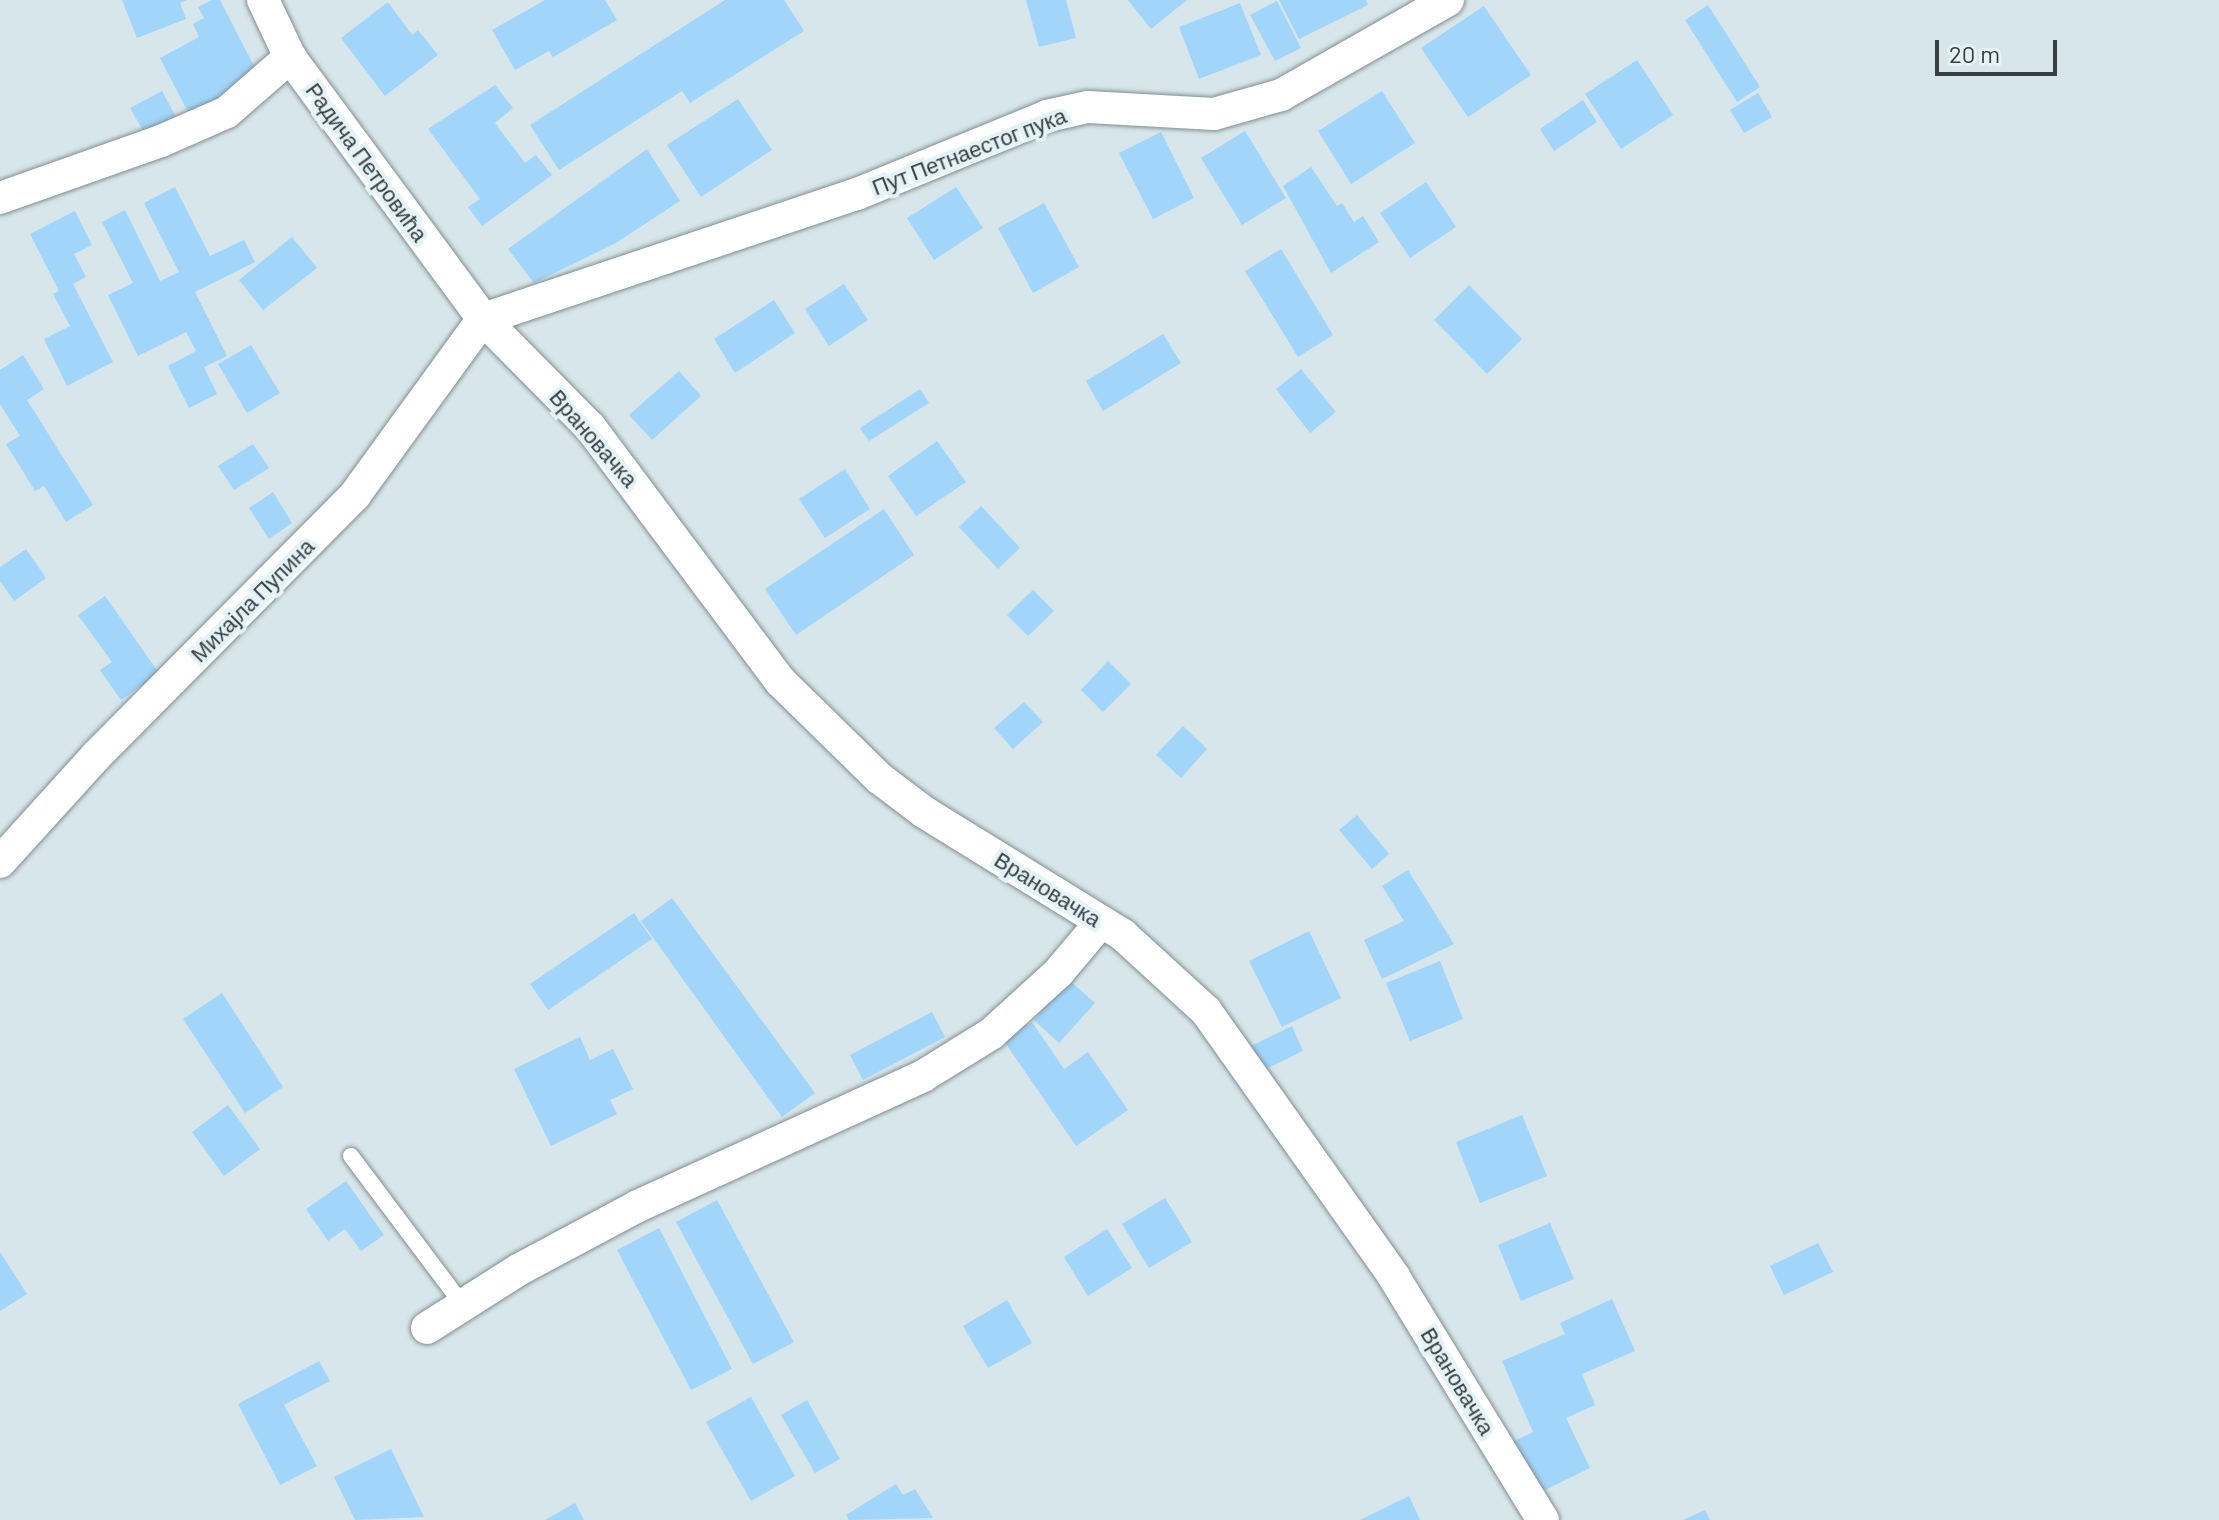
<!DOCTYPE html>
<meta charset="utf-8">
<style>
body{margin:0}
#map{position:relative;width:2219px;height:1520px;overflow:hidden;background:#d7e6ea;font-family:Barlow,sans-serif}
div>[style]{position:absolute}
[style*='--x']{left:calc(var(--x)*1px);top:calc(var(--y)*1px);width:calc(var(--w)*1px);rotate:calc(var(--a)*1deg)}
.building>*{inset:0;background:#a1d5fa}
.roads{filter:drop-shadow(0 0 2px #808e92) drop-shadow(0 0 2px #808e92)}
.lane>*{height:16px;margin:-8px;padding:0 8px;transform-origin:8px;border-radius:8px;background:#fff}
.street>*{height:32px;margin:-16px;padding:0 16px;transform-origin:16px;border-radius:16px;background:#fff}
span{translate:-50% -50%;white-space:nowrap;text-align:center;line-height:1.15;-webkit-text-stroke:8px #e4f3f7;paint-order:stroke}
.street-label{font-size:22px;color:#383e3f}
.scale{position:absolute;left:1935px;top:40px;width:122px;height:36px;box-sizing:border-box;border:4px solid #383e3f;border-top:0;padding-left:10px;font-size:24px;line-height:28px;white-space:nowrap;color:#383e3f;-webkit-text-stroke:6px #e4f3f7;paint-order:stroke}
</style>
<div id="map">
<div class="building">
<div style="clip-path:polygon(122px 0,187px 0,180px 3px,186px 19px,137px 38px)"></div>
<div style="clip-path:polygon(212px 0,220px 0,258px 74px,227px 90px,232px 99px,192px 120px,160px 58px,199px 37px,193px 24px,204px 18px,198px 7px)"></div>
<div style="clip-path:polygon(545px 0,605px 0,617px 20px,553px 57px,549px 51px,515px 70px,492px 30px)"></div>
<div style="clip-path:polygon(725px 0,784px 0,804px 31px,690px 103px,682px 91px,559px 170px,530px 125px)"></div>
<div style="clip-path:polygon(1026px 0,1066px 0,1076px 38px,1039px 47px)"></div>
<div style="clip-path:polygon(1128px 0,1187px 0,1151px 29px)"></div>
<div style="clip-path:polygon(1279px 0,1366px 0,1368px 5px,1299px 39px)"></div>
<div style="clip-path:polygon(1277px 1px,1301px 48px,1275px 61px,1250px 15px)"></div>
<div style="clip-path:polygon(388px 2px,412px 35px,418px 30px,438px 55px,385px 96px,341px 38px)"></div>
<div style="clip-path:polygon(1240px 3px,1261px 55px,1199px 79px,1179px 27px)"></div>
<div style="clip-path:polygon(1708px 5px,1760px 87px,1737px 102px,1685px 20px)"></div>
<div style="clip-path:polygon(1484px 6px,1531px 75px,1468px 117px,1421px 48px)"></div>
<div style="clip-path:polygon(1637px 60px,1673px 115px,1621px 149px,1585px 94px)"></div>
<div style="clip-path:polygon(495px 85px,513px 108px,495px 123px,525px 163px,536px 155px,552px 175px,482px 226px,468px 207px,480px 199px,428px 129px)"></div>
<div style="clip-path:polygon(162px 91px,176px 117px,145px 134px,130px 108px)"></div>
<div style="clip-path:polygon(1382px 91px,1415px 143px,1351px 184px,1318px 131px)"></div>
<div style="clip-path:polygon(1758px 93px,1772px 117px,1744px 133px,1730px 110px)"></div>
<div style="clip-path:polygon(738px 99px,772px 150px,701px 197px,667px 145px)"></div>
<div style="clip-path:polygon(1583px 100px,1597px 122px,1554px 151px,1540px 129px)"></div>
<div style="clip-path:polygon(1245px 131px,1286px 198px,1242px 225px,1201px 158px)"></div>
<div style="clip-path:polygon(1161px 132px,1194px 198px,1153px 219px,1119px 153px)"></div>
<div style="clip-path:polygon(647px 149px,680px 201px,616px 243px,534px 283px,508px 249px)"></div>
<div style="clip-path:polygon(1311px 167px,1337px 206px,1342px 203px,1354px 222px,1363px 216px,1379px 242px,1331px 273px,1283px 186px)"></div>
<div style="clip-path:polygon(1426px 182px,1456px 227px,1410px 258px,1380px 213px)"></div>
<div style="clip-path:polygon(175px 187px,210px 256px,244px 240px,255px 262px,195px 292px,227px 356px,204px 367px,217px 394px,189px 408px,168px 366px,196px 351px,186px 332px,138px 356px,108px 295px,133px 283px,102px 222px,125px 210px,160px 281px,179px 272px,144px 203px)"></div>
<div style="clip-path:polygon(956px 187px,983px 228px,934px 260px,907px 218px)"></div>
<div style="clip-path:polygon(1044px 203px,1079px 267px,1033px 293px,998px 228px)"></div>
<div style="clip-path:polygon(75px 211px,92px 245px,74px 254px,86px 277px,73px 284px,113px 362px,67px 386px,44px 339px,70px 326px,53px 294px,59px 291px,30px 234px)"></div>
<div style="clip-path:polygon(292px 237px,317px 268px,263px 310px,239px 280px)"></div>
<div style="clip-path:polygon(1281px 249px,1333px 335px,1298px 357px,1245px 271px)"></div>
<div style="clip-path:polygon(844px 284px,868px 320px,829px 346px,805px 309px)"></div>
<div style="clip-path:polygon(1469px 285px,1522px 339px,1487px 374px,1434px 320px)"></div>
<div style="clip-path:polygon(774px 300px,795px 333px,735px 373px,714px 339px)"></div>
<div style="clip-path:polygon(1163px 334px,1181px 363px,1103px 411px,1086px 381px)"></div>
<div style="clip-path:polygon(251px 345px,280px 393px,247px 413px,218px 364px)"></div>
<div style="clip-path:polygon(23px 355px,44px 389px,27px 400px,93px 505px,66px 522px,44px 486px,35px 491px,6px 444px,20px 436px,0 404px,0 370px)"></div>
<div style="clip-path:polygon(1301px 369px,1336px 412px,1310px 433px,1276px 389px)"></div>
<div style="clip-path:polygon(679px 371px,701px 396px,652px 440px,629px 415px)"></div>
<div style="clip-path:polygon(920px 389px,929px 403px,869px 441px,860px 428px)"></div>
<div style="clip-path:polygon(937px 441px,966px 482px,916px 516px,888px 476px)"></div>
<div style="clip-path:polygon(253px 444px,269px 468px,234px 490px,218px 466px)"></div>
<div style="clip-path:polygon(845px 469px,870px 509px,825px 538px,799px 499px)"></div>
<div style="clip-path:polygon(273px 492px,292px 523px,269px 539px,249px 508px)"></div>
<div style="clip-path:polygon(981px 506px,1020px 548px,998px 569px,959px 527px)"></div>
<div style="clip-path:polygon(884px 509px,914px 555px,796px 635px,765px 589px)"></div>
<div style="clip-path:polygon(26px 549px,46px 578px,14px 601px,0 581px,0 567px)"></div>
<div style="clip-path:polygon(1033px 590px,1054px 611px,1028px 636px,1007px 615px)"></div>
<div style="clip-path:polygon(105px 596px,159px 673px,121px 700px,100px 670px,112px 662px,78px 615px)"></div>
<div style="clip-path:polygon(1108px 661px,1131px 684px,1103px 712px,1081px 690px)"></div>
<div style="clip-path:polygon(1024px 702px,1043px 722px,1013px 749px,994px 728px)"></div>
<div style="clip-path:polygon(1183px 726px,1207px 749px,1181px 778px,1156px 755px)"></div>
<div style="clip-path:polygon(1357px 815px,1389px 854px,1372px 869px,1339px 830px)"></div>
<div style="clip-path:polygon(1408px 870px,1454px 944px,1382px 979px,1364px 940px,1404px 921px,1382px 886px)"></div>
<div style="clip-path:polygon(672px 898px,815px 1093px,782px 1117px,641px 921px)"></div>
<div style="clip-path:polygon(634px 913px,652px 939px,548px 1010px,530px 984px)"></div>
<div style="clip-path:polygon(1309px 931px,1341px 998px,1282px 1027px,1249px 961px)"></div>
<div style="clip-path:polygon(1440px 961px,1463px 1019px,1410px 1041px,1386px 983px)"></div>
<div style="clip-path:polygon(1069px 980px,1095px 1003px,1059px 1043px,1034px 1020px)"></div>
<div style="clip-path:polygon(222px 993px,283px 1087px,245px 1113px,183px 1019px)"></div>
<div style="clip-path:polygon(932px 1012px,945px 1037px,863px 1080px,850px 1055px)"></div>
<div style="clip-path:polygon(1032px 1022px,1064px 1069px,1088px 1052px,1128px 1110px,1076px 1146px,1004px 1041px)"></div>
<div style="clip-path:polygon(1292px 1026px,1303px 1051px,1262px 1071px,1251px 1046px)"></div>
<div style="clip-path:polygon(580px 1037px,590px 1060px,613px 1049px,633px 1089px,610px 1100px,617px 1114px,551px 1146px,514px 1069px)"></div>
<div style="clip-path:polygon(228px 1105px,260px 1149px,224px 1176px,192px 1132px)"></div>
<div style="clip-path:polygon(1522px 1115px,1547px 1176px,1480px 1203px,1456px 1142px)"></div>
<div style="clip-path:polygon(346px 1181px,384px 1235px,361px 1251px,345px 1229px,328px 1241px,306px 1209px)"></div>
<div style="clip-path:polygon(1165px 1198px,1192px 1242px,1149px 1268px,1122px 1224px)"></div>
<div style="clip-path:polygon(717px 1200px,794px 1342px,753px 1364px,676px 1222px)"></div>
<div style="clip-path:polygon(1550px 1223px,1574px 1279px,1521px 1301px,1498px 1245px)"></div>
<div style="clip-path:polygon(659px 1228px,732px 1369px,691px 1390px,617px 1250px)"></div>
<div style="clip-path:polygon(1107px 1229px,1132px 1268px,1088px 1296px,1064px 1257px)"></div>
<div style="clip-path:polygon(1818px 1243px,1833px 1272px,1784px 1295px,1770px 1266px)"></div>
<div style="clip-path:polygon(0 1252px,27px 1294px,0 1311px)"></div>
<div style="clip-path:polygon(1612px 1299px,1635px 1351px,1582px 1374px,1595px 1405px,1566px 1418px,1590px 1468px,1537px 1494px,1512px 1442px,1533px 1432px,1502px 1361px,1565px 1334px,1560px 1323px)"></div>
<div style="clip-path:polygon(1007px 1300px,1032px 1343px,988px 1368px,963px 1326px)"></div>
<div style="clip-path:polygon(319px 1361px,330px 1381px,284px 1405px,317px 1466px,280px 1485px,238px 1404px)"></div>
<div style="clip-path:polygon(751px 1397px,795px 1476px,751px 1501px,706px 1422px)"></div>
<div style="clip-path:polygon(807px 1400px,840px 1459px,815px 1473px,781px 1415px)"></div>
<div style="clip-path:polygon(391px 1449px,424px 1517px,355px 1520px,334px 1477px)"></div>
<div style="clip-path:polygon(896px 1484px,903px 1495px,915px 1489px,933px 1518px,849px 1520px,846px 1515px)"></div>
<div style="clip-path:polygon(1409px 1496px,1420px 1520px,1360px 1520px)"></div>
<div style="clip-path:polygon(575px 1503px,584px 1520px,545px 1520px)"></div>
<div style="clip-path:polygon(1705px 1510px,1710px 1520px,1683px 1520px)"></div>
</div>
<div class="roads">
<div class="lane">
<div style="--x:351;--y:1156;--w:186;--a:53.1"></div>
</div>
<div class="street">
<div style="--x:263;--y:0;--w:63;--a:64.7"></div>
<div style="--x:290;--y:57;--w:325;--a:53.6"></div>
<div style="--x:483;--y:319;--w:152;--a:45.3"></div>
<div style="--x:590;--y:427;--w:317;--a:53.2"></div>
<div style="--x:780;--y:681;--w:139;--a:44.4"></div>
<div style="--x:879;--y:778;--w:56;--a:37.1"></div>
<div style="--x:924;--y:812;--w:234;--a:31.7"></div>
<div style="--x:1123;--y:935;--w:113;--a:42.5"></div>
<div style="--x:1206;--y:1011;--w:326;--a:54.7"></div>
<div style="--x:1394;--y:1277;--w:285;--a:58.5"></div>
<div style="--x:0;--y:198;--w:171;--a:-19.5"></div>
<div style="--x:161;--y:141;--w:72;--a:-23.7"></div>
<div style="--x:227;--y:112;--w:84;--a:-41.1"></div>
<div style="--x:483;--y:319;--w:394;--a:-18.5"></div>
<div style="--x:857;--y:194;--w:205;--a:-22.3"></div>
<div style="--x:1047;--y:116;--w:42;--a:-12.4"></div>
<div style="--x:1088;--y:107;--w:126;--a:3.2"></div>
<div style="--x:1214;--y:114;--w:70;--a:-15.8"></div>
<div style="--x:1281;--y:95;--w:192;--a:-29.6"></div>
<div style="--x:0;--y:862;--w:143;--a:-47.8"></div>
<div style="--x:96;--y:756;--w:368;--a:-45.2"></div>
<div style="--x:355;--y:495;--w:218;--a:-54"></div>
<div style="--x:427;--y:1328;--w:110;--a:-32.4"></div>
<div style="--x:520;--y:1269;--w:134;--a:-28.1"></div>
<div style="--x:638;--y:1206;--w:313;--a:-24.5"></div>
<div style="--x:923;--y:1076;--w:80;--a:-31.7"></div>
<div style="--x:991;--y:1034;--w:91;--a:-42.3"></div>
<div style="--x:1058;--y:973;--w:67;--a:-49.9"></div>
</div>
</div>
<div class="street-label">
<span style="left:969px;top:151px;rotate:-21deg">Пут Петнаестог пука</span>
<span style="left:367px;top:162px;rotate:54deg">Радича Петровића</span>
<span style="left:594px;top:438px;rotate:49deg">Врановачка</span>
<span style="left:252px;top:600px;rotate:-45deg">Михајла Пупина</span>
<span style="left:1048px;top:889px;rotate:32deg">Врановачка</span>
<span style="left:1458px;top:1381px;rotate:59deg">Врановачка</span>
</div>
<div class="scale">20 m</div>
</div>
